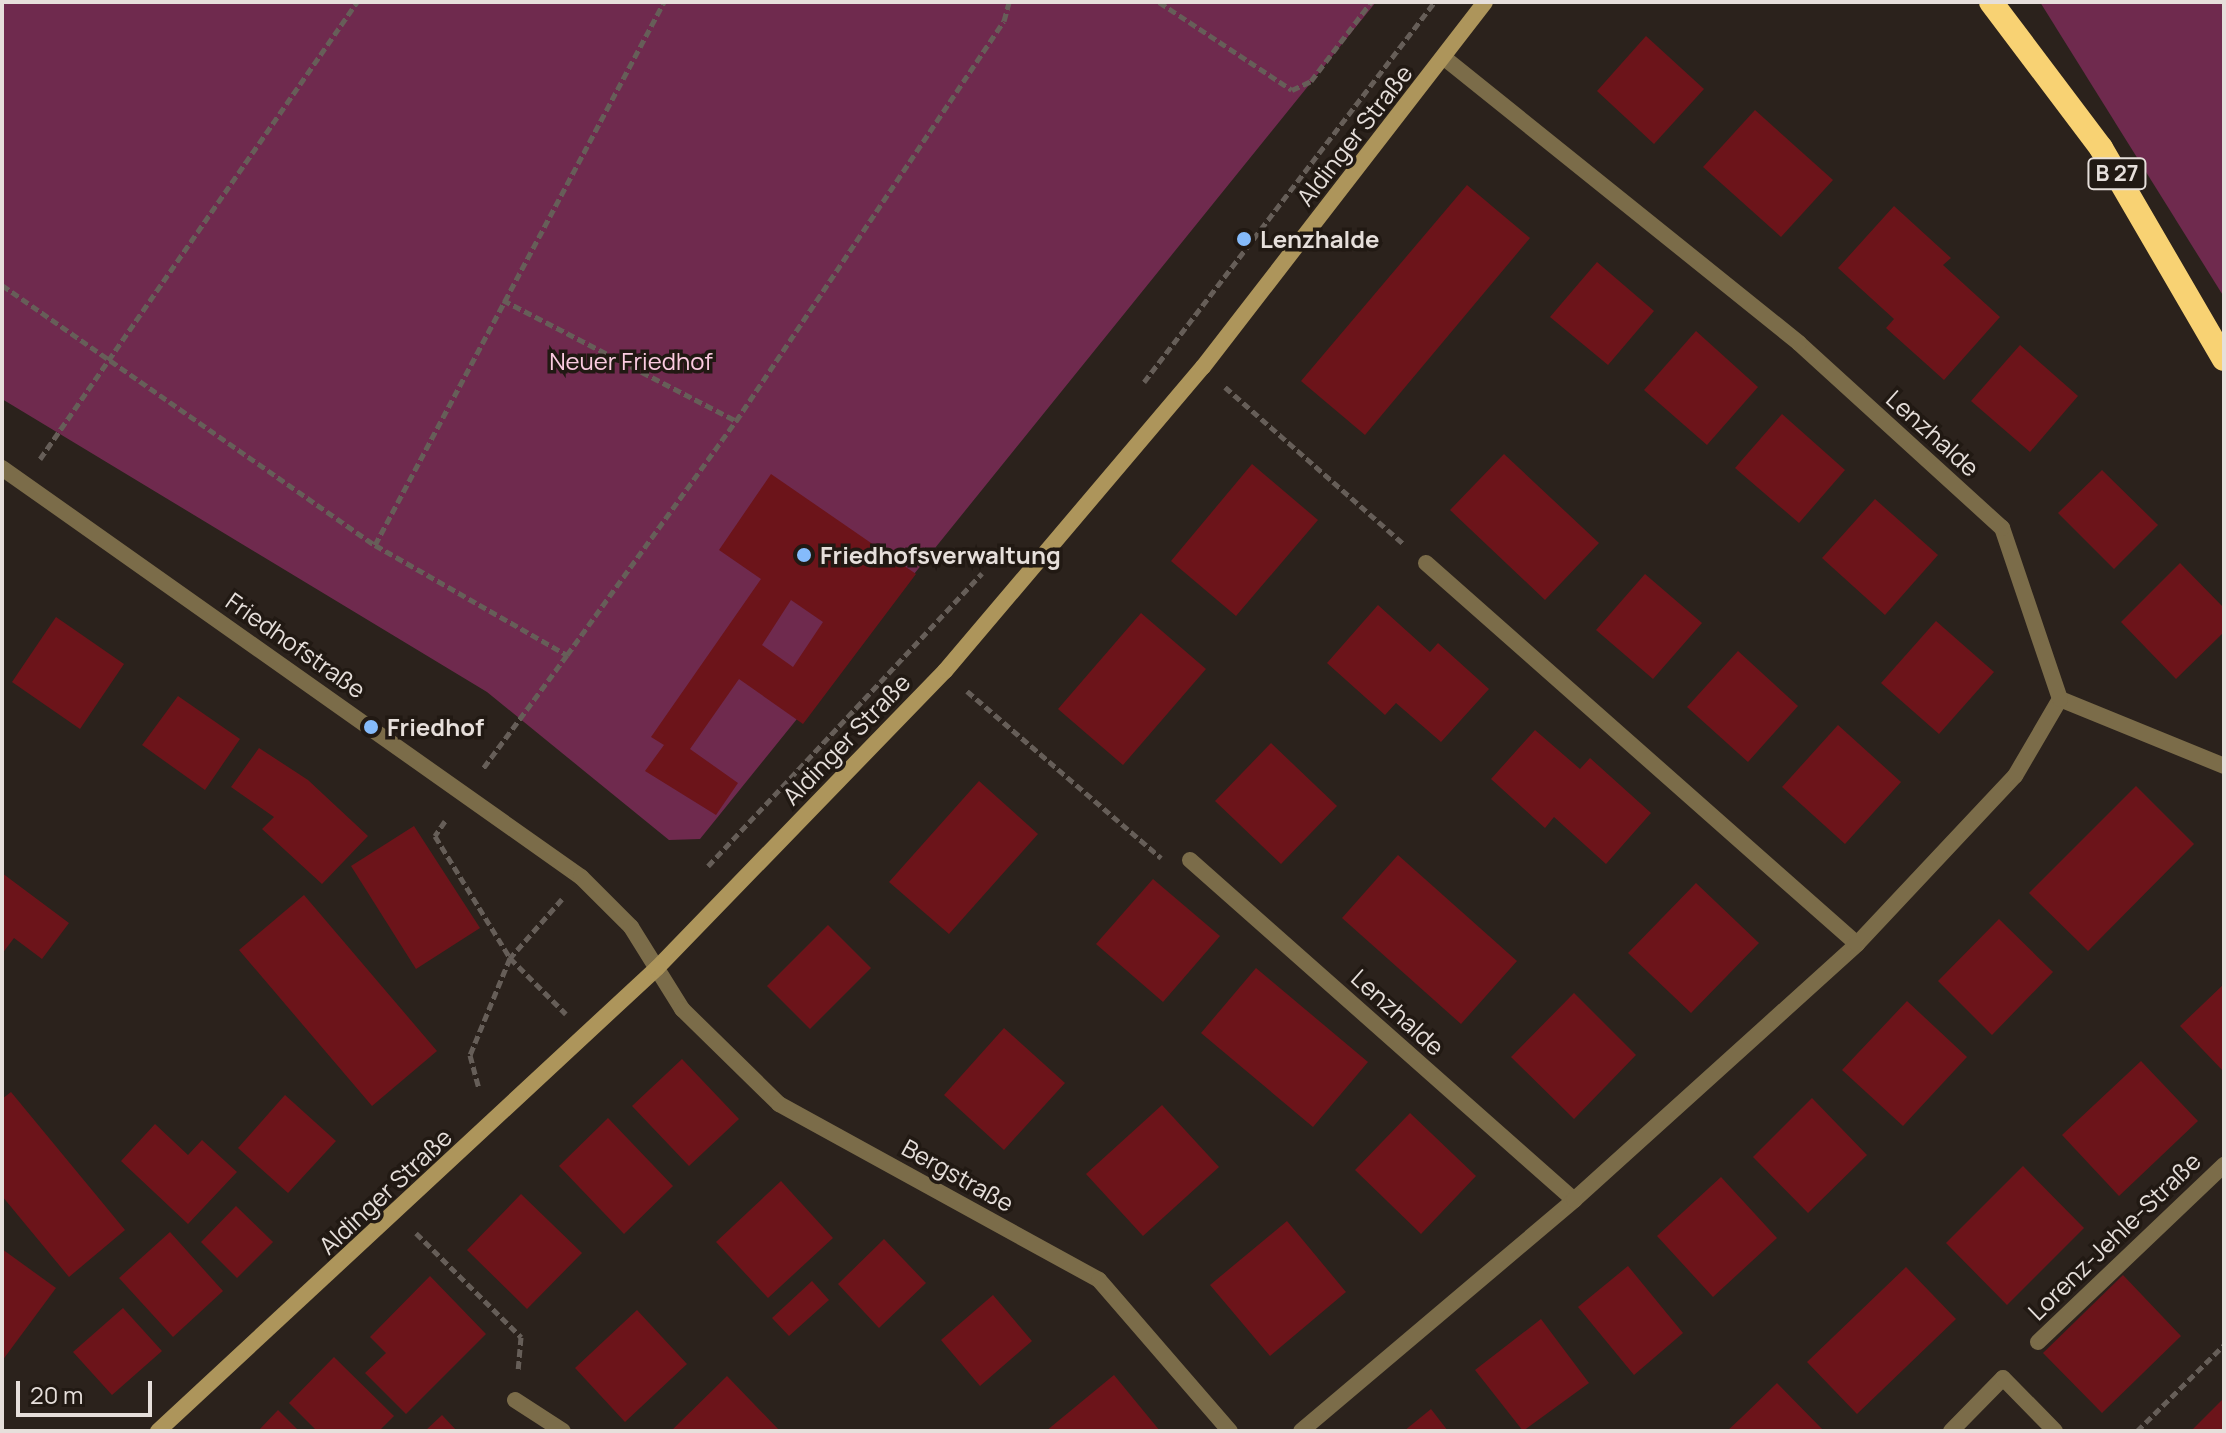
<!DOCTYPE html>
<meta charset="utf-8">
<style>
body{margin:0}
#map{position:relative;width:2226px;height:1433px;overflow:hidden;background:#2b221c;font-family:Manrope,sans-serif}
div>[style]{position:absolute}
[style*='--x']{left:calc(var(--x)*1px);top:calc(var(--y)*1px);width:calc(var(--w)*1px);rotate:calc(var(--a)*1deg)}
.green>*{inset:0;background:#6f2a4e}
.building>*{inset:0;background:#6c141a}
.path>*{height:5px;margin-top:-2.5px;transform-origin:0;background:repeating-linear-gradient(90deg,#665e58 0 8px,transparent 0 12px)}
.street>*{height:16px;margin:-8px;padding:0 8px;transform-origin:8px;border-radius:8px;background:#7b6c49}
.secondary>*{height:16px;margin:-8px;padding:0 8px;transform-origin:8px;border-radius:8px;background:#ad955b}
.highway>*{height:24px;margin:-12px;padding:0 12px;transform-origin:12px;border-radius:12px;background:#f8d273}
.dots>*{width:22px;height:22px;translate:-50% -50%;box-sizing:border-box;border:4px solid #211913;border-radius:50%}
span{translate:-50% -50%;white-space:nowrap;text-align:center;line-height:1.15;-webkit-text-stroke:7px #211913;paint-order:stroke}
.shield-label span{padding:2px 6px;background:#211913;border:2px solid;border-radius:6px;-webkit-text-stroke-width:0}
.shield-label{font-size:22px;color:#e6dfdb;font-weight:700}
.street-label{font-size:24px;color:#e6dfdb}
.poi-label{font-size:24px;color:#e6dfdb;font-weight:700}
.left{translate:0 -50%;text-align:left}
.park-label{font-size:24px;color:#fbcbe0}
.frame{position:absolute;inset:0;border:4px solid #e6dfdb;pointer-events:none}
.scale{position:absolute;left:16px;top:1381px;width:136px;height:36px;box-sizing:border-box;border:4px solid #e6dfdb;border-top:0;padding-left:10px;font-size:24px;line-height:28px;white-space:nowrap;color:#e6dfdb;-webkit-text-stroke:6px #211913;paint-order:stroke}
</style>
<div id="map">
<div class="green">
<div style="clip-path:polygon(2px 2px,1376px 2px,700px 839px,669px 840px,487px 692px,2px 399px)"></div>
<div style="clip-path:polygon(2040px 2px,2224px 2px,2224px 297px)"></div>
</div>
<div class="building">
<div style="clip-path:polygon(1646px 36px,1704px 89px,1654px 144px,1597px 91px)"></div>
<div style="clip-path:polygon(1755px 110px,1833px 180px,1781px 237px,1703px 167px)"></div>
<div style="clip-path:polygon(1467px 185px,1530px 238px,1365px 435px,1301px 381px)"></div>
<div style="clip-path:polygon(1894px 206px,1951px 258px,1943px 265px,2000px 317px,1944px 380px,1886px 328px,1894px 319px,1838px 268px)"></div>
<div style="clip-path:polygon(1597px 262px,1654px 311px,1608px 365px,1550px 317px)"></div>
<div style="clip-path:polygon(1696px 331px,1758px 387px,1707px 445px,1644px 390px)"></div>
<div style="clip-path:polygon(2020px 345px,2078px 396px,2030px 452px,1971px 401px)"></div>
<div style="clip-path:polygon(1782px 414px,1845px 470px,1799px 523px,1735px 468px)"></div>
<div style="clip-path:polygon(1504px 454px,1599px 543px,1545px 600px,1450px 510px)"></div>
<div style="clip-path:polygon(1252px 464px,1318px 520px,1236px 616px,1171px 561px)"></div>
<div style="clip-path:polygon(2102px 470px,2158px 525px,2114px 569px,2058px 513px)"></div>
<div style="clip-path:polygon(evenodd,771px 474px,916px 574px,803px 724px,739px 679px,690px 749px,738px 783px,716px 815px,645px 771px,664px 745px,651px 737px,761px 579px,719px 550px,771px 474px,791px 600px,823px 622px,793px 667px,762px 645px,791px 600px)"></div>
<div style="clip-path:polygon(1875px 499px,1938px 555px,1885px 615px,1822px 558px)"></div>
<div style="clip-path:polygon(2180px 563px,2224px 608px,2224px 632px,2176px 679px,2121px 622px)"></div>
<div style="clip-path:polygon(1645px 574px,1702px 623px,1653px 679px,1596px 630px)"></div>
<div style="clip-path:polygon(1378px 605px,1430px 652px,1438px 643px,1489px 689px,1441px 742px,1396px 703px,1385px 715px,1327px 663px)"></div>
<div style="clip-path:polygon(1141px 613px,1206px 669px,1123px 765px,1058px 709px)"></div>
<div style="clip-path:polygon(56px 617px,124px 664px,80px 729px,12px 682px)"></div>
<div style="clip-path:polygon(1936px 621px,1994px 672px,1939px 734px,1881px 683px)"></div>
<div style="clip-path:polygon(1738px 651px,1798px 706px,1748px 762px,1687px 707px)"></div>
<div style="clip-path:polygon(178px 696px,240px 739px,205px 790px,142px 745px)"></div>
<div style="clip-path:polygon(1838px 725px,1901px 782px,1845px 844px,1782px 787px)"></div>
<div style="clip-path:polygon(1535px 730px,1580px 769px,1590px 758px,1651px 813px,1606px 864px,1554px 817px,1545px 828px,1491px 779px)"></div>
<div style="clip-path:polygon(1271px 743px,1337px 806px,1281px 864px,1215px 801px)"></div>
<div style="clip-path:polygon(259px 748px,308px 780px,368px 836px,322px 884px,262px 829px,274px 817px,231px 787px)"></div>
<div style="clip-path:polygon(979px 781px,1038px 834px,949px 934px,889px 882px)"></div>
<div style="clip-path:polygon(2136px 786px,2194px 844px,2088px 951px,2029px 893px)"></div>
<div style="clip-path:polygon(414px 826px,480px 928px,416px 969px,351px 866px)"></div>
<div style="clip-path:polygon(1398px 855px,1517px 961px,1461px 1024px,1342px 918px)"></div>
<div style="clip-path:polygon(2px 873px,69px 923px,42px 959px,14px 938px,2px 954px)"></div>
<div style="clip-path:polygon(1153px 879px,1220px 936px,1163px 1002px,1096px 944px)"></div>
<div style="clip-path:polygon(1696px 883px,1759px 943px,1691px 1013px,1628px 953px)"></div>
<div style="clip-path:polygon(304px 895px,437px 1051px,372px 1106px,239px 950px)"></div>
<div style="clip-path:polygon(1999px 919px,2053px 972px,1992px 1035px,1938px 981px)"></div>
<div style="clip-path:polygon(828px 925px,871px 968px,810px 1029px,767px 986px)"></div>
<div style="clip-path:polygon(1256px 968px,1368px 1062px,1313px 1127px,1201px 1033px)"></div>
<div style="clip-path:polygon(2224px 984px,2224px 1072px,2180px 1026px)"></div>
<div style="clip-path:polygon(1574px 993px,1636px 1055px,1574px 1119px,1511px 1057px)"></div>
<div style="clip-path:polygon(1907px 1001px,1967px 1057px,1903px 1126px,1842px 1070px)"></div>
<div style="clip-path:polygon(1004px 1028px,1065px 1083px,1004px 1150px,944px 1095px)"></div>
<div style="clip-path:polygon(682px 1059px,739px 1119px,689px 1166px,632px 1106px)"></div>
<div style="clip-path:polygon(2141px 1061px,2198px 1121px,2119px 1196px,2062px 1135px)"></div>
<div style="clip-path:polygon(11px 1092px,125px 1230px,69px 1277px,2px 1196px,2px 1099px)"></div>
<div style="clip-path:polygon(285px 1095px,336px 1141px,288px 1193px,238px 1148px)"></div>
<div style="clip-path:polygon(1812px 1098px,1867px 1155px,1808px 1213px,1753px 1157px)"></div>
<div style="clip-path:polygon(1162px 1105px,1219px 1167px,1143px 1236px,1086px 1174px)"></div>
<div style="clip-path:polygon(1410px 1113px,1476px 1176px,1421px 1234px,1355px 1170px)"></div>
<div style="clip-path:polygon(608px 1118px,673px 1186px,624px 1234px,559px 1166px)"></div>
<div style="clip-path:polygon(155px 1124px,188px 1155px,202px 1140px,237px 1172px,188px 1224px,121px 1161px)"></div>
<div style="clip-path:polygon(2023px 1166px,2084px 1228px,2007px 1305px,1946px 1243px)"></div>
<div style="clip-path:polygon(1721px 1177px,1777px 1238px,1713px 1297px,1657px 1236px)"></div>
<div style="clip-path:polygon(781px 1181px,833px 1238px,768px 1298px,716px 1242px)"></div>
<div style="clip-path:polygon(521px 1194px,582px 1253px,527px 1309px,467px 1250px)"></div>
<div style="clip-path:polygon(236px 1206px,273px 1242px,237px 1278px,201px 1242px)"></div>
<div style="clip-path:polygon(1287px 1221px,1346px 1292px,1270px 1356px,1210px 1285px)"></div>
<div style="clip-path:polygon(170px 1232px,223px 1291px,173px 1337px,119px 1278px)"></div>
<div style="clip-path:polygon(884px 1239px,926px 1283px,879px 1328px,838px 1284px)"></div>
<div style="clip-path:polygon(2px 1249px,56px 1288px,2px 1361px)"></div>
<div style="clip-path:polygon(1628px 1266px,1683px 1333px,1634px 1375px,1578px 1307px)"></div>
<div style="clip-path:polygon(1906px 1267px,1956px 1319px,1857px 1414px,1807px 1362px)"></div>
<div style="clip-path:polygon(2123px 1275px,2181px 1336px,2102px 1413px,2043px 1353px)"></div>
<div style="clip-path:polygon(430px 1276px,486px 1334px,406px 1414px,365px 1373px,386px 1353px,370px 1337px)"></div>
<div style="clip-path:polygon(812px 1281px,829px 1300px,789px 1336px,772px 1318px)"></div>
<div style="clip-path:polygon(993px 1295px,1032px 1341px,980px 1386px,941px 1340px)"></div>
<div style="clip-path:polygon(123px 1308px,162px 1351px,112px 1395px,73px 1352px)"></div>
<div style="clip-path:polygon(637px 1310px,687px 1364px,625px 1422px,575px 1368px)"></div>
<div style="clip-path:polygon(1541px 1319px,1589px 1383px,1523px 1431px,1475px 1370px)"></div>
<div style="clip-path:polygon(334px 1357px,394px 1416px,379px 1431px,317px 1431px,289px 1403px)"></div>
<div style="clip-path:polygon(1114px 1375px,1160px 1431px,1046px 1431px)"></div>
<div style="clip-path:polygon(727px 1376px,780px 1431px,671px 1431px)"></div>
<div style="clip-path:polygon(1777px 1383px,1824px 1431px,1727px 1431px,1741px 1418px)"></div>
<div style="clip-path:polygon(2224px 1398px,2224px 1431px,2191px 1431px)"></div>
<div style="clip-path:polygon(1431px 1409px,1448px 1431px,1404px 1431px)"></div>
<div style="clip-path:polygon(278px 1410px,299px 1431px,258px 1431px)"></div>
<div style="clip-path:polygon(442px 1415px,457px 1431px,425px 1431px)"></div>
</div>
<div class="path">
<div style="--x:1159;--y:2;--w:159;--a:33.5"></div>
<div style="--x:1292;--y:90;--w:21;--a:-25"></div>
<div style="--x:1311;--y:81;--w:99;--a:-52.8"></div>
<div style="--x:2;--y:285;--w:455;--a:34.9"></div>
<div style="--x:375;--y:545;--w:221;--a:29.8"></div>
<div style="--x:567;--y:655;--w:143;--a:126.5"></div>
<div style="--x:503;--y:300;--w:263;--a:27.4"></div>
<div style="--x:736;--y:421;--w:481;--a:-56.2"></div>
<div style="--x:1004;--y:21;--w:20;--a:-75"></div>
<div style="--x:1144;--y:382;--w:479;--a:-52.6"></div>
<div style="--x:1225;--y:387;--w:238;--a:41.3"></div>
<div style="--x:40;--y:459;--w:556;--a:-55.25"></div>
<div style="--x:375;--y:545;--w:615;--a:-61.98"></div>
<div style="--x:567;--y:655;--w:289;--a:-54.2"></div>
<div style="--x:967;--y:691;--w:256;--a:40.7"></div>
<div style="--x:445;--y:821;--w:18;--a:124"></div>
<div style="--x:435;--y:836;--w:143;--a:58.4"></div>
<div style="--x:510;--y:958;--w:105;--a:112.4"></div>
<div style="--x:470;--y:1055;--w:35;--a:75"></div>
<div style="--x:708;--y:866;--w:401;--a:-46.9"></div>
<div style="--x:562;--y:899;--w:79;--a:131.4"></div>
<div style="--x:510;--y:958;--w:79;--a:45"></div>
<div style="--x:416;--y:1233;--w:148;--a:44.7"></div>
<div style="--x:521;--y:1337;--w:34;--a:95"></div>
<div style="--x:2137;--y:1431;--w:122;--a:-44.7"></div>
</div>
<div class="street">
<div style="--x:2;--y:468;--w:709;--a:35.24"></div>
<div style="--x:581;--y:877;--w:71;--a:45"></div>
<div style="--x:631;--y:927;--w:97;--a:58.1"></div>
<div style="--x:682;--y:1009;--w:136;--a:44.4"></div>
<div style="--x:779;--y:1104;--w:365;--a:28.8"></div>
<div style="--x:1099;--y:1280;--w:200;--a:49.1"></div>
<div style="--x:1426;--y:563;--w:575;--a:41.48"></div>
<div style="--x:2060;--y:699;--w:177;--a:22.2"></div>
<div style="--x:1190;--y:860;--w:513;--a:41.52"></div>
<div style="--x:2038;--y:1342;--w:257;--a:-43.6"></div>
<div style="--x:515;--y:1400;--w:57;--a:32.9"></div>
<div style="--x:1301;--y:1431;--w:358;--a:-40.2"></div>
<div style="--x:1574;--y:1200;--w:382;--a:-42.1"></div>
<div style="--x:1857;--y:944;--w:231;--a:-46.8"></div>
<div style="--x:2015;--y:776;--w:89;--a:-59.7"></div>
<div style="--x:2060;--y:699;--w:181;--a:-108.7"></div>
<div style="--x:2002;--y:528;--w:275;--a:-137.7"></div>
<div style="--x:1799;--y:343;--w:455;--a:-141.2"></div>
<div style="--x:1951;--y:1431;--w:74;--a:-45.5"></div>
<div style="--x:2003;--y:1378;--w:74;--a:45.5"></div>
</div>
<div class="secondary">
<div style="--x:158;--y:1431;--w:681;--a:-42.86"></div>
<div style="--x:657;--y:968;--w:414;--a:-45.9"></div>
<div style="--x:945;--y:671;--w:399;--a:-49.7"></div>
<div style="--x:1203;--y:367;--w:461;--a:-52.3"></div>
</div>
<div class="highway">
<div style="--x:1991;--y:2;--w:183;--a:53"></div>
<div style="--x:2101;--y:148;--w:244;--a:59.8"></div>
</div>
<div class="dots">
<div style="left:1244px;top:239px;background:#85bbfb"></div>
<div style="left:804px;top:555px;background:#85bbfb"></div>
<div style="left:371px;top:727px;background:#85bbfb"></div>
</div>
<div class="shield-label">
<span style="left:2117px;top:174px">B 27</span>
</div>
<div class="street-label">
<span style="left:1354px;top:135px;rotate:-52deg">Aldinger Straße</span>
<span style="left:1933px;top:433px;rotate:42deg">Lenzhalde</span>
<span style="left:296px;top:645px;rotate:35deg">Friedhofstraße</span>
<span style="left:846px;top:739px;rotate:-46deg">Aldinger Straße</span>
<span style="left:1398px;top:1012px;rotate:42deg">Lenzhalde</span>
<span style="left:958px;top:1175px;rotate:29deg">Bergstraße</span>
<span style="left:385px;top:1191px;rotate:-43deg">Aldinger Straße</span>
<span style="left:2114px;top:1236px;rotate:-44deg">Lorenz-Jehle-Straße</span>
</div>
<div class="poi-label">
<span class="left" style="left:1260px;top:239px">Lenzhalde</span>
<span class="left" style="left:820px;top:555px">Friedhofsverwaltung</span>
<span class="left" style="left:387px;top:727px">Friedhof</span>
</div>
<div class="park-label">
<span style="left:631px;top:361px">Neuer Friedhof</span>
</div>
<div class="frame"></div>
<div class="scale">20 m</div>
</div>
